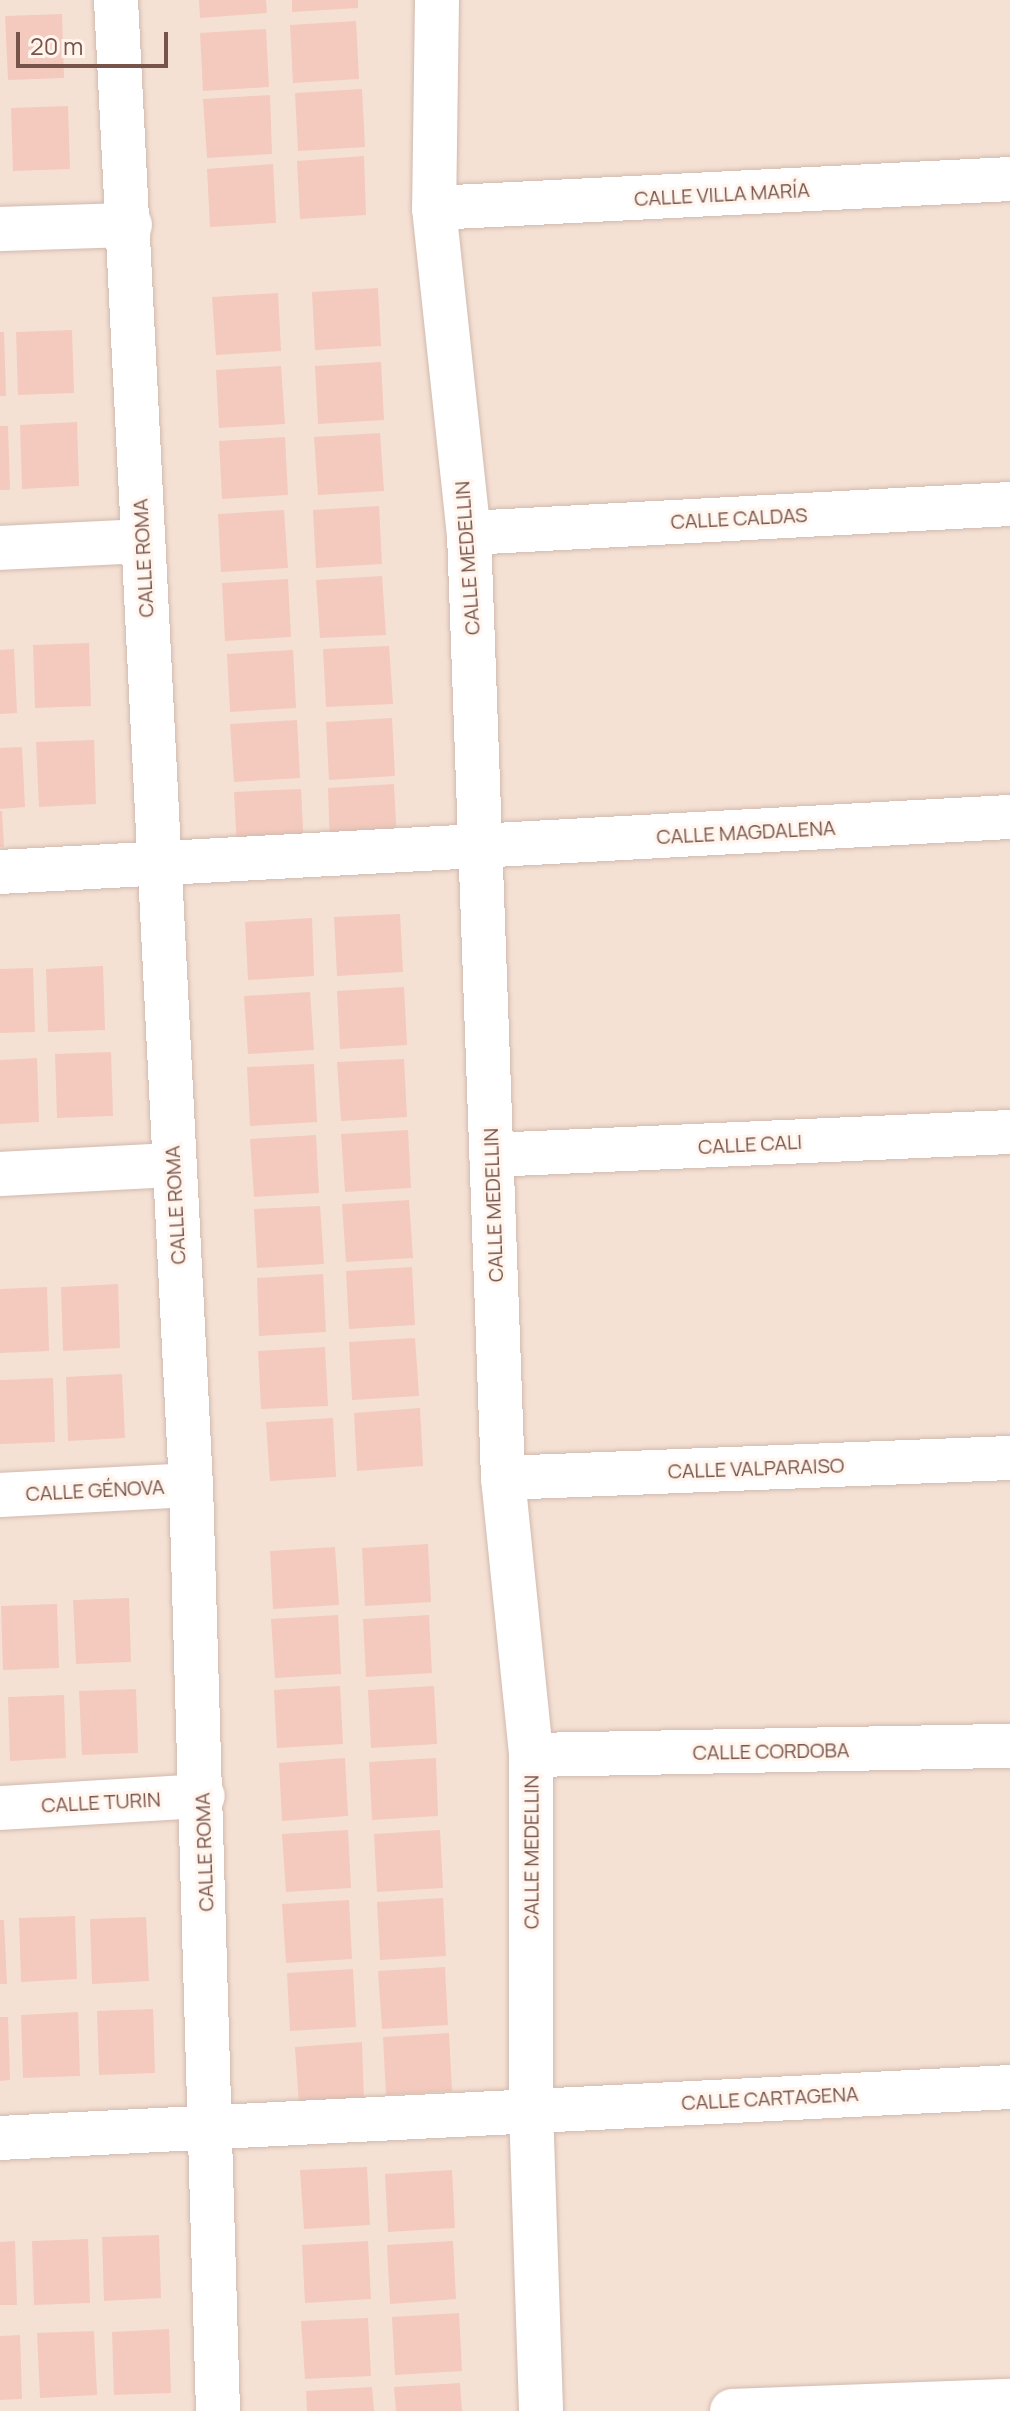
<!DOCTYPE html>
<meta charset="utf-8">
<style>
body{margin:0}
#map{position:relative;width:1010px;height:2411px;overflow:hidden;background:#fdf1e6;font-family:Manrope,sans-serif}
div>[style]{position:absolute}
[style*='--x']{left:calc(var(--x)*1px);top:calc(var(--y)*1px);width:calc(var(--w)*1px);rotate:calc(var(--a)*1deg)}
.residential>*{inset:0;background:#f5e1d4}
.building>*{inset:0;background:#f3cabd}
.roads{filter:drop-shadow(0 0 2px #d2b9ae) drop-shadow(0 0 2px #d2b9ae)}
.street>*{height:44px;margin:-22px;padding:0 22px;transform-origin:22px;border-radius:22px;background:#fff}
span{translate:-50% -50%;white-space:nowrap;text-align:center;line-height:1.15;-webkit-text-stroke:6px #fff5ed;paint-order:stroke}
.street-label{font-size:20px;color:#78534a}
.scale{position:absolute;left:16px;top:32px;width:152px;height:36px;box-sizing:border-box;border:4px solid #78534a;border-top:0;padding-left:10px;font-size:24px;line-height:28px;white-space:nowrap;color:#78534a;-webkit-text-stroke:6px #fff5ed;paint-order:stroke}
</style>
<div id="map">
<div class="residential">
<div style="clip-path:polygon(0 0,1010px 0,1010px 2411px,0 2411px)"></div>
</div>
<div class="building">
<div style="clip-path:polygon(199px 0,266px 0,267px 13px,200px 18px)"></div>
<div style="clip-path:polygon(292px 0,358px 0,358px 8px,292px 12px)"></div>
<div style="clip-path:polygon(62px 14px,64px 78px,8px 80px,5px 16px)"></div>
<div style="clip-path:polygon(356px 21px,359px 79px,293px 83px,290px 25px)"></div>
<div style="clip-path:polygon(266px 29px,269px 87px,203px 91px,200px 33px)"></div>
<div style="clip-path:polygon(362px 89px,365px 147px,298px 151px,295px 93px)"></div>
<div style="clip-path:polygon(270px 95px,272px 154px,207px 158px,203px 99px)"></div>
<div style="clip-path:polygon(68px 106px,70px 169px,13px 171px,11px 108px)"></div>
<div style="clip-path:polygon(364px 156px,366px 215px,300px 219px,297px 161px)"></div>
<div style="clip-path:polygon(273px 164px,276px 223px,210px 227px,207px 169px)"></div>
<div style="clip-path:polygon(378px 288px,381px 346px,315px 350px,312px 292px)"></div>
<div style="clip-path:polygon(278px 293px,281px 351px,216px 355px,212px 297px)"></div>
<div style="clip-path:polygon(72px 330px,74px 393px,18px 395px,16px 332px)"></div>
<div style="clip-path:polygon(0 332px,4px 332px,6px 396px,0 396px)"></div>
<div style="clip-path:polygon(381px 362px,384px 420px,318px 424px,315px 366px)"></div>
<div style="clip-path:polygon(281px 366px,285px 424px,219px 428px,216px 370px)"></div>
<div style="clip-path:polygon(77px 422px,79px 486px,22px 489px,20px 425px)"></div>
<div style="clip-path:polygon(0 426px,8px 426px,10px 490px,0 490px)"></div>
<div style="clip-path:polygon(380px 433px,384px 491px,318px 495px,314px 437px)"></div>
<div style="clip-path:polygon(285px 437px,288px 495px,222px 499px,219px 441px)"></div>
<div style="clip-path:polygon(379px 506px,382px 564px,316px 568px,313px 510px)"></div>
<div style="clip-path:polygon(284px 510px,288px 568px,221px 572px,218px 514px)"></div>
<div style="clip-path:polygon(382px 576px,386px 635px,320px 638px,316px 580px)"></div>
<div style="clip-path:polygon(288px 579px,291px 637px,225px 641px,222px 583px)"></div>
<div style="clip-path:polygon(89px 643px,91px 706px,35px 708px,33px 645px)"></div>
<div style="clip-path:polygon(389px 646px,393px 704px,326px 707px,323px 649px)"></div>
<div style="clip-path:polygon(14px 649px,17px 713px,0 714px,0 650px)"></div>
<div style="clip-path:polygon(293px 650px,296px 708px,230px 712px,227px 654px)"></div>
<div style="clip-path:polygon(392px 718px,395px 776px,329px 780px,326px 722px)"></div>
<div style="clip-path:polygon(297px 720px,300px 778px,234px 782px,230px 724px)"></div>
<div style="clip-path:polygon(94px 740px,96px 804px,39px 807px,36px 742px)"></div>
<div style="clip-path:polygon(22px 747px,25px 807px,0 809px,0 748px)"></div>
<div style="clip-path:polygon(394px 784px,397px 842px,330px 847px,328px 788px)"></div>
<div style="clip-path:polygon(301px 789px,304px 847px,237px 850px,234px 792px)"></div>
<div style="clip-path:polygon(0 811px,2px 811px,4px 847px,0 847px)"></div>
<div style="clip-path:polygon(400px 914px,403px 972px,337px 976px,334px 917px)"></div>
<div style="clip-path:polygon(312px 918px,314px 976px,248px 980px,245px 922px)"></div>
<div style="clip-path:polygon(103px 966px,105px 1030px,48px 1032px,46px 969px)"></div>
<div style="clip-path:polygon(33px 968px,35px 1032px,0 1033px,0 969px)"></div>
<div style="clip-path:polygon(404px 987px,407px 1045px,340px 1049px,337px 991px)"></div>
<div style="clip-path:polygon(310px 992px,314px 1050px,248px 1054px,244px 996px)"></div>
<div style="clip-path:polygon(111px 1052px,113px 1116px,57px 1118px,55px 1054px)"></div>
<div style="clip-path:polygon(37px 1058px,39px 1122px,0 1124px,0 1060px)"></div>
<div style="clip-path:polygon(404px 1059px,407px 1117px,341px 1121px,337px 1062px)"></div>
<div style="clip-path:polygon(314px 1064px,317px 1122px,250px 1126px,247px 1067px)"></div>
<div style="clip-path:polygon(408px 1130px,411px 1188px,345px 1192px,341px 1134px)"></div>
<div style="clip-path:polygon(316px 1135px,319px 1193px,254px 1197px,250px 1139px)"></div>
<div style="clip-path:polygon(409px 1200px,413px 1258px,346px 1262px,342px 1204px)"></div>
<div style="clip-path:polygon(320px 1206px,324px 1264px,257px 1268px,254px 1209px)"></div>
<div style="clip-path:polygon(412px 1267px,415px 1325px,349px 1329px,346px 1271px)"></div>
<div style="clip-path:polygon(323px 1274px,326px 1332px,259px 1336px,257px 1278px)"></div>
<div style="clip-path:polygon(118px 1284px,120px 1348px,63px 1351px,61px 1287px)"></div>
<div style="clip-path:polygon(47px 1287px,49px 1351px,0 1353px,0 1289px)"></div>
<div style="clip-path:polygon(415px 1338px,419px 1396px,352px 1400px,349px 1342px)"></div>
<div style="clip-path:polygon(325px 1347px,328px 1406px,261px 1409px,258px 1351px)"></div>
<div style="clip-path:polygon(122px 1374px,125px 1438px,68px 1441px,66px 1377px)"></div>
<div style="clip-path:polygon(53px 1378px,55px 1442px,0 1444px,0 1380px)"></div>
<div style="clip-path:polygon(420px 1408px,423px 1466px,357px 1471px,354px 1413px)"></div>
<div style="clip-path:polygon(333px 1418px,336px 1477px,270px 1481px,266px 1422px)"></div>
<div style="clip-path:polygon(428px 1544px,431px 1602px,365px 1606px,362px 1548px)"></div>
<div style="clip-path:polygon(335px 1547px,339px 1605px,273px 1609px,270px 1551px)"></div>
<div style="clip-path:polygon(129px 1598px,131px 1662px,76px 1664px,73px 1600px)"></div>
<div style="clip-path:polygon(57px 1604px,59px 1668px,3px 1670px,1px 1606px)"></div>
<div style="clip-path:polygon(338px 1615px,341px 1674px,275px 1678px,271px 1619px)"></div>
<div style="clip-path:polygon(429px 1615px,432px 1673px,366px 1677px,363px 1619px)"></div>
<div style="clip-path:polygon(340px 1686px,343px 1744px,277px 1748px,274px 1690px)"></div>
<div style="clip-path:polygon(434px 1686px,437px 1744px,371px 1748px,368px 1690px)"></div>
<div style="clip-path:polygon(136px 1689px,138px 1753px,82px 1755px,79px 1691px)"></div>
<div style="clip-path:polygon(64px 1695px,66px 1758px,10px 1761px,8px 1697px)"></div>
<div style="clip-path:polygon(345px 1758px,348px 1816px,282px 1821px,279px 1763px)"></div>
<div style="clip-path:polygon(436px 1758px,438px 1816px,372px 1820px,369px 1762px)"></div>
<div style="clip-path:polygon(348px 1830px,351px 1888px,286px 1892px,282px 1834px)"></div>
<div style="clip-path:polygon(440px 1830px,443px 1888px,377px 1892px,374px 1834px)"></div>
<div style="clip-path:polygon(443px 1898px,446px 1956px,380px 1960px,377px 1902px)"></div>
<div style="clip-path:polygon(349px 1900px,352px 1959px,286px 1963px,282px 1904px)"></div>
<div style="clip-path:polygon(75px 1916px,77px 1979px,21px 1982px,19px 1918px)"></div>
<div style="clip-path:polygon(146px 1917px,149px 1981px,92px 1984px,90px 1919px)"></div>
<div style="clip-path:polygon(0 1920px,4px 1920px,7px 1984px,0 1984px)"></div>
<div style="clip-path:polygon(445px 1967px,448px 2025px,382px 2029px,378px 1971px)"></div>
<div style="clip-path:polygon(353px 1969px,356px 2027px,290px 2031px,287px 1973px)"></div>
<div style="clip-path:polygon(153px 2009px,155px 2073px,99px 2075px,97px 2011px)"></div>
<div style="clip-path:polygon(78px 2012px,80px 2076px,23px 2078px,21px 2015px)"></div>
<div style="clip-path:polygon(0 2017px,8px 2017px,10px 2080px,0 2081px)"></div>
<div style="clip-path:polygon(449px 2033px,452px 2091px,386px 2095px,383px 2037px)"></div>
<div style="clip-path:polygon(362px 2042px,364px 2101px,299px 2105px,295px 2047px)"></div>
<div style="clip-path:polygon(367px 2167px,370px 2225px,304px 2229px,300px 2170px)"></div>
<div style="clip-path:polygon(452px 2170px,455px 2228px,388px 2232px,385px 2174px)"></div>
<div style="clip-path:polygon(159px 2235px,161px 2298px,104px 2301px,102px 2237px)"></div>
<div style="clip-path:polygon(88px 2239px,90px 2303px,34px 2305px,32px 2241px)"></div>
<div style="clip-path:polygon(15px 2241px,17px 2305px,0 2305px,0 2242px)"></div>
<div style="clip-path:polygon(368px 2241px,371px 2299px,305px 2303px,302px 2245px)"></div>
<div style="clip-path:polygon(453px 2241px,456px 2299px,390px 2304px,387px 2245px)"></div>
<div style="clip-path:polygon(459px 2313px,462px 2371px,395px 2375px,392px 2317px)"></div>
<div style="clip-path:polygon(368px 2318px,371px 2376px,305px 2379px,301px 2321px)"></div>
<div style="clip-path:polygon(169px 2329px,171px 2393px,114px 2395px,112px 2332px)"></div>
<div style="clip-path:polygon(94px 2331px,97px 2395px,40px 2398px,37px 2333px)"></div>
<div style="clip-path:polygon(20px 2335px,22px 2399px,0 2400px,0 2336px)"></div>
<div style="clip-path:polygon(460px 2383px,462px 2411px,396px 2411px,394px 2387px)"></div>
<div style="clip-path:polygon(372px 2387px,374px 2411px,307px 2411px,306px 2391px)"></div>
</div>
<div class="roads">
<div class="street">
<div style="--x:116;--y:0;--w:1487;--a:87.11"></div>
<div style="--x:191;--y:1485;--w:926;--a:88.33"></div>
<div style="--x:437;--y:0;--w:208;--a:90.8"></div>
<div style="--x:434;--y:208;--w:327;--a:83.9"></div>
<div style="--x:469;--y:533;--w:946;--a:87.94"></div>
<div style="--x:503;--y:1478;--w:278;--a:84.2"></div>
<div style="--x:531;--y:1755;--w:353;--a:90"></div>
<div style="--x:531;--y:2108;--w:303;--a:88.1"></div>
<div style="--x:434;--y:208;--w:577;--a:-2.88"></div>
<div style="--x:0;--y:229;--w:130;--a:-1.8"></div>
<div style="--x:469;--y:533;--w:542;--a:-3.07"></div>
<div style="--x:0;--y:548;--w:142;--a:-2.8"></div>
<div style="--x:0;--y:872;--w:1011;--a:-3.12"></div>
<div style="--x:491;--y:1155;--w:520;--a:-2.54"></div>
<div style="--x:0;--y:1174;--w:173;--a:-3"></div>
<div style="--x:503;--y:1478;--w:507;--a:-2.26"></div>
<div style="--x:0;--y:1495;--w:191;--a:-3"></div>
<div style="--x:531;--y:1755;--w:479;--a:-1.1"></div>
<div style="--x:0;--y:1808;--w:203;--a:-3.4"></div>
<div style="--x:0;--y:2138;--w:1011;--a:-2.89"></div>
<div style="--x:732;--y:2411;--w:278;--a:-2.1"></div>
</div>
</div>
<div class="street-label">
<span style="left:722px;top:194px;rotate:-3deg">CALLE VILLA MARÍA</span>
<span style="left:739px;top:518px;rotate:-3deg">CALLE CALDAS</span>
<span style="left:143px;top:558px;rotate:-93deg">CALLE ROMA</span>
<span style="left:467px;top:558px;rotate:-94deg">CALLE MEDELLIN</span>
<span style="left:746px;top:832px;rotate:-3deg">CALLE MAGDALENA</span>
<span style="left:750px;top:1144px;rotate:-3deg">CALLE CALI</span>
<span style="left:175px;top:1205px;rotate:-93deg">CALLE ROMA</span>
<span style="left:493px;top:1205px;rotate:-92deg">CALLE MEDELLIN</span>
<span style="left:756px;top:1468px;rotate:-2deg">CALLE VALPARAISO</span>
<span style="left:95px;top:1490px;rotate:-3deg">CALLE GÉNOVA</span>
<span style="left:771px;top:1751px;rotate:-1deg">CALLE CORDOBA</span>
<span style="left:101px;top:1802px;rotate:-3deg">CALLE TURIN</span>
<span style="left:204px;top:1852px;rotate:-92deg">CALLE ROMA</span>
<span style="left:531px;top:1852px;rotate:-90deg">CALLE MEDELLIN</span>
<span style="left:770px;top:2098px;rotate:-3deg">CALLE CARTAGENA</span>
</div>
<div class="scale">20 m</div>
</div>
